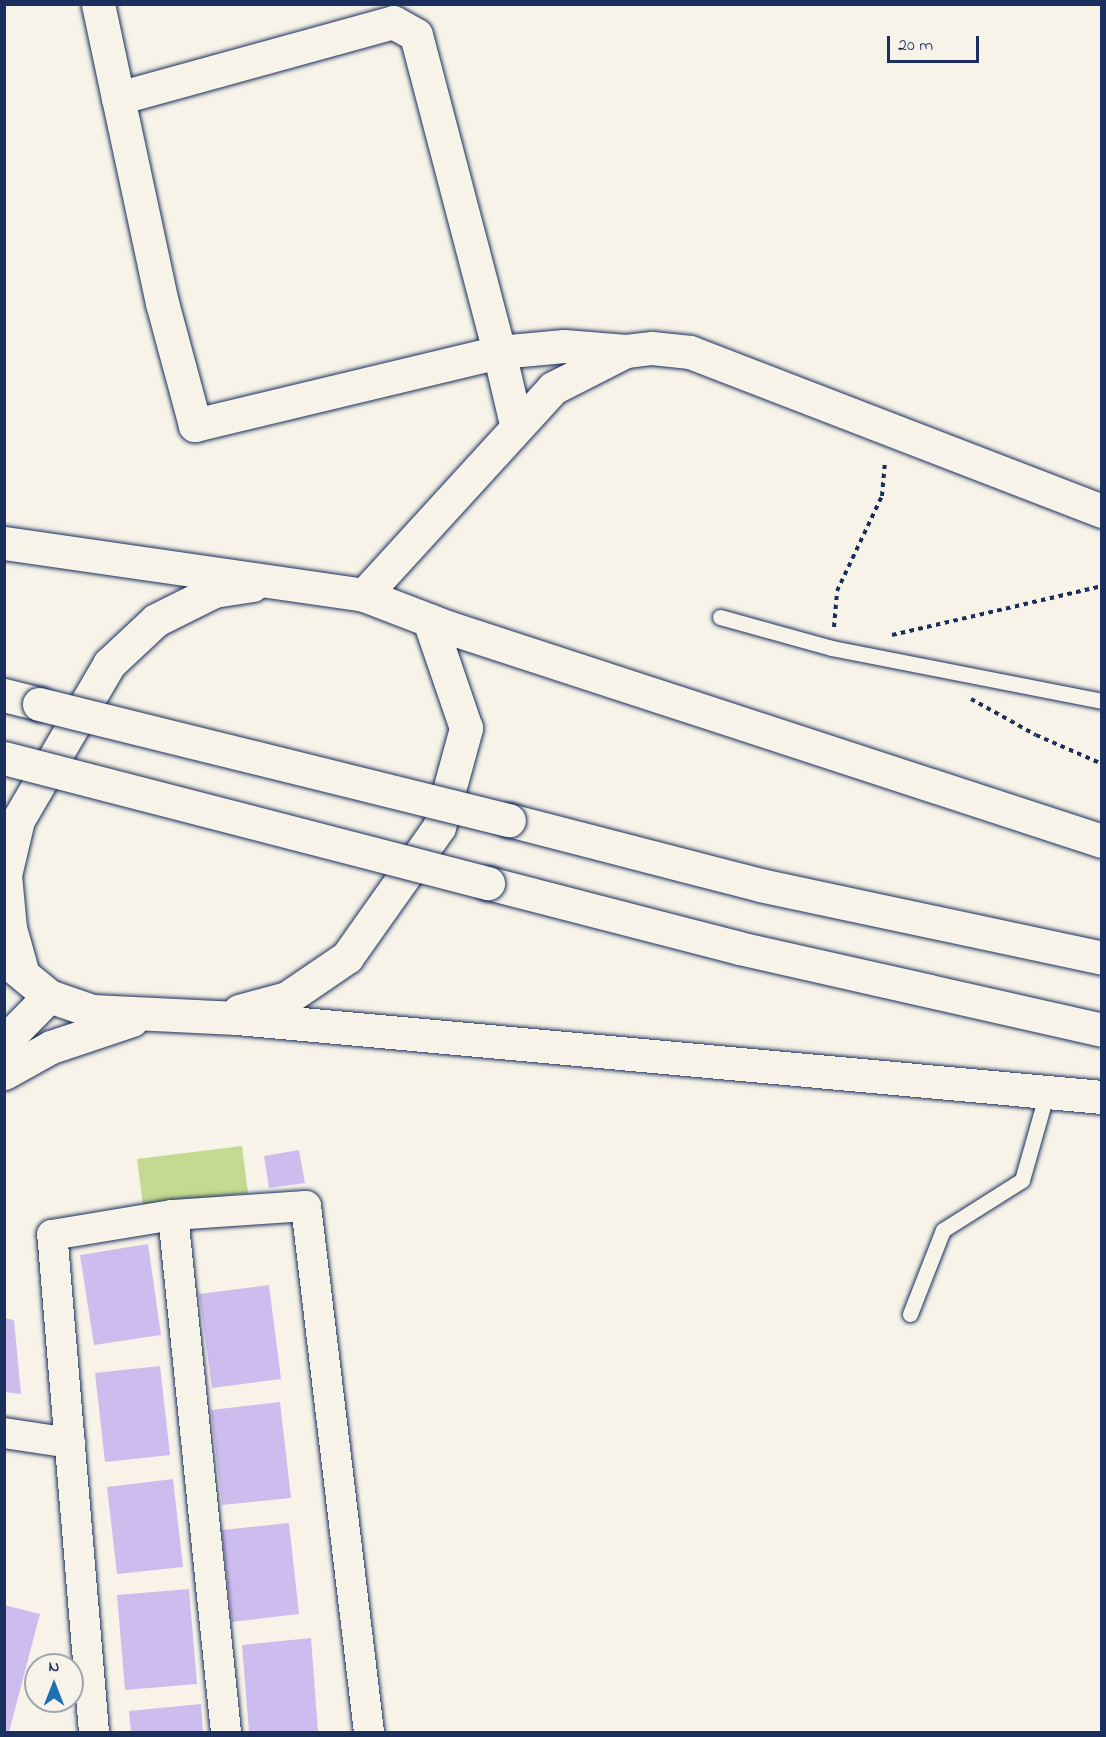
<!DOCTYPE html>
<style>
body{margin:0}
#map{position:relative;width:1106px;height:1737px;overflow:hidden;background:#f7f3e8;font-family:"Indie Flower",sans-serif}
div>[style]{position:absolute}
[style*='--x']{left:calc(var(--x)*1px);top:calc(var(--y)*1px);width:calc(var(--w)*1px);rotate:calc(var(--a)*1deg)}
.green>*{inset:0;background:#c4da90}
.building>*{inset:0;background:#cdbdee}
.path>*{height:4px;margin-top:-2px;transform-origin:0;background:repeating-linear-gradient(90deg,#1b2f5e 0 4.5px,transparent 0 9px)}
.roads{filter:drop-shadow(0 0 2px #1b2f5e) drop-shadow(0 0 2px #1b2f5e)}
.lane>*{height:15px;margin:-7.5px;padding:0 7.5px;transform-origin:7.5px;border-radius:7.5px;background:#f7f3e8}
.street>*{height:30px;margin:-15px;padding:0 15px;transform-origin:15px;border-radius:15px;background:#f7f3e8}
.secondary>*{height:33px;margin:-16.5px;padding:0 16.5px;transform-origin:16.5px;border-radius:16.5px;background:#f7f3e8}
.highway>*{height:33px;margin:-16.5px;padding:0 16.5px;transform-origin:16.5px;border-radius:16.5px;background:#f7f3e8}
.bridges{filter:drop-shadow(0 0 2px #1b2f5e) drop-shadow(0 0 2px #1b2f5e)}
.highway-bridge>*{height:33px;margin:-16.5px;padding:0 16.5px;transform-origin:16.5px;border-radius:16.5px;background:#f7f3e8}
span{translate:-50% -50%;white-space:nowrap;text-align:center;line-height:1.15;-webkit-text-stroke:6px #f7f3e8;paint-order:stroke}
.frame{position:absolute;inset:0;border:6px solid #1b2f5e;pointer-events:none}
.north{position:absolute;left:24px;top:1653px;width:60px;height:60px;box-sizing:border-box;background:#f7f3e8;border:2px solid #9fa5b1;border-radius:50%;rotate:0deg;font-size:16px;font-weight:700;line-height:24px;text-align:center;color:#1b2f5e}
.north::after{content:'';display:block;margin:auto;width:21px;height:27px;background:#1f6fb2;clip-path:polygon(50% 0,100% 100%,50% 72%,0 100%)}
.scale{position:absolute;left:887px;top:36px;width:92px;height:27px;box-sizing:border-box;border:3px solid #1b2f5e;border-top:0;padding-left:8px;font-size:18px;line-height:21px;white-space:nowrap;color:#1b2f5e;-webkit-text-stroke:4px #f7f3e8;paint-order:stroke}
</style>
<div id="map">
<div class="green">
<div style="clip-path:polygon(242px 1146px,248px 1193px,143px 1205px,137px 1159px)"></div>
</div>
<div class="building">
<div style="clip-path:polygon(299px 1150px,305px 1183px,269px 1188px,264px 1156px)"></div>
<div style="clip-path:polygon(148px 1244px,161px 1335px,94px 1345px,80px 1255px)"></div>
<div style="clip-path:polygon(269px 1285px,281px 1379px,212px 1388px,199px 1294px)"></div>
<div style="clip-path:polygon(4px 1318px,14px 1320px,21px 1394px,4px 1392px)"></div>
<div style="clip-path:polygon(160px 1366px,170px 1455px,105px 1462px,95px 1373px)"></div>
<div style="clip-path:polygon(280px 1402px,291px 1498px,222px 1505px,211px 1410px)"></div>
<div style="clip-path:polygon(173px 1479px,183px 1567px,117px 1574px,107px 1487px)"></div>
<div style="clip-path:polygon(289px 1523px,299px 1614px,232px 1622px,222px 1530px)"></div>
<div style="clip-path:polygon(189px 1589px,197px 1684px,125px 1690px,117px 1595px)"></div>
<div style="clip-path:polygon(4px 1605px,40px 1614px,9px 1732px,4px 1732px)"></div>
<div style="clip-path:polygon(311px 1638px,318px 1731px,249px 1732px,242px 1645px)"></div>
<div style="clip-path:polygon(201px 1704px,203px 1732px,131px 1732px,129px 1711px)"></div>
</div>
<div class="path">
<div style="--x:834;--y:627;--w:36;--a:-85"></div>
<div style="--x:837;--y:591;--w:105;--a:-64.7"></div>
<div style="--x:882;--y:496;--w:34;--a:-85"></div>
<div style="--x:892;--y:635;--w:216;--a:-13.1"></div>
<div style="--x:971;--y:699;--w:74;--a:29"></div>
<div style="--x:1036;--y:735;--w:72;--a:23.7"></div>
</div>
<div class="roads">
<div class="lane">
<div style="--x:720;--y:617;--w:116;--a:15.5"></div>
<div style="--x:832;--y:648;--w:275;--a:11.1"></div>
<div style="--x:910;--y:1314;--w:90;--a:-68.6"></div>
<div style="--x:943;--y:1230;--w:93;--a:-32.3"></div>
<div style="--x:1022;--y:1180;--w:91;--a:-74.1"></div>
</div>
<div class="street">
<div style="--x:173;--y:1215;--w:520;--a:84.15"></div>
<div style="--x:4;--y:1433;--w:67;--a:8.6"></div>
<div style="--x:94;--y:1732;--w:499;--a:-94.8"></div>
<div style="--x:52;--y:1235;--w:123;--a:-9.4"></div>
<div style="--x:173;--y:1215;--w:133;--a:-3.9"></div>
<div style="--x:306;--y:1206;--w:530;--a:83.17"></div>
</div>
<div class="secondary">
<div style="--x:98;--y:4;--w:96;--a:78"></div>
<div style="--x:393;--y:22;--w:26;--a:29"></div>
<div style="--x:416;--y:35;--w:328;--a:75.3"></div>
<div style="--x:499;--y:352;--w:313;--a:166.5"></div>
<div style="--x:195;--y:425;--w:126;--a:-105.1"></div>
<div style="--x:162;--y:303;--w:210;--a:-102.1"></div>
<div style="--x:118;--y:98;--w:285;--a:-15.4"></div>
<div style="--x:516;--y:424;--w:74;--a:-103.3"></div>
<div style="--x:499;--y:352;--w:65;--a:-5.3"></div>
<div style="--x:564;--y:346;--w:62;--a:4.6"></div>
<div style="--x:364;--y:595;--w:280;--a:-47.6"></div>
<div style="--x:553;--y:388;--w:82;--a:-26.9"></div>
<div style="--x:626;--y:351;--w:26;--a:-7"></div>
<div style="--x:652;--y:348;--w:38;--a:6"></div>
<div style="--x:690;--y:352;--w:442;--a:21.1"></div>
</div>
<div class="highway">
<div style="--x:4;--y:543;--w:364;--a:8.2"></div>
<div style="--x:364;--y:595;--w:89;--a:21.1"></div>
<div style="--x:447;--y:627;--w:689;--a:18.09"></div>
<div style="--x:4;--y:695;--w:36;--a:14"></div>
<div style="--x:509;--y:820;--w:259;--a:14.5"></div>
<div style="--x:760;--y:885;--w:350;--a:12"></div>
<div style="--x:488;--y:883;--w:259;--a:14.5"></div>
<div style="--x:739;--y:948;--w:372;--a:12.7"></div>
<div style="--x:4;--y:959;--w:58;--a:39.4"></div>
<div style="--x:49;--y:996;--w:46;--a:19.2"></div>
<div style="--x:92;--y:1011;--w:145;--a:2.8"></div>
<div style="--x:237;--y:1018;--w:869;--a:5.22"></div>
<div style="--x:22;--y:971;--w:45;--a:-105.6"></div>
<div style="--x:10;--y:928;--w:53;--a:-95.4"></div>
<div style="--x:5;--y:875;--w:57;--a:-76.7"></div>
<div style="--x:18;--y:820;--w:181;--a:-59.7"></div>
<div style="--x:109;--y:664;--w:64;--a:-43.1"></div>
<div style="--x:156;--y:620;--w:65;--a:-26.6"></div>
<div style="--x:214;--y:591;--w:39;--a:-9"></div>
<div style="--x:239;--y:1011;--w:50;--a:-15.2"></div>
<div style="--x:287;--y:998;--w:73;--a:-34.3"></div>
<div style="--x:347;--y:957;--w:159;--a:-54.7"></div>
<div style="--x:439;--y:827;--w:103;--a:-74.7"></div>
<div style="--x:466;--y:728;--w:114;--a:-108.9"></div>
<div style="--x:4;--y:1042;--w:64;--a:-45.6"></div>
<div style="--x:4;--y:1073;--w:54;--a:-29"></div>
<div style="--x:51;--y:1047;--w:85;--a:-18.4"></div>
</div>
</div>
<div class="bridges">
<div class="highway-bridge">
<div style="--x:39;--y:704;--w:484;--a:13.9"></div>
<div style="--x:4;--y:758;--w:500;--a:14.5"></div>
</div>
</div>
<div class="frame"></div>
<div class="north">N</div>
<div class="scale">20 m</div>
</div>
